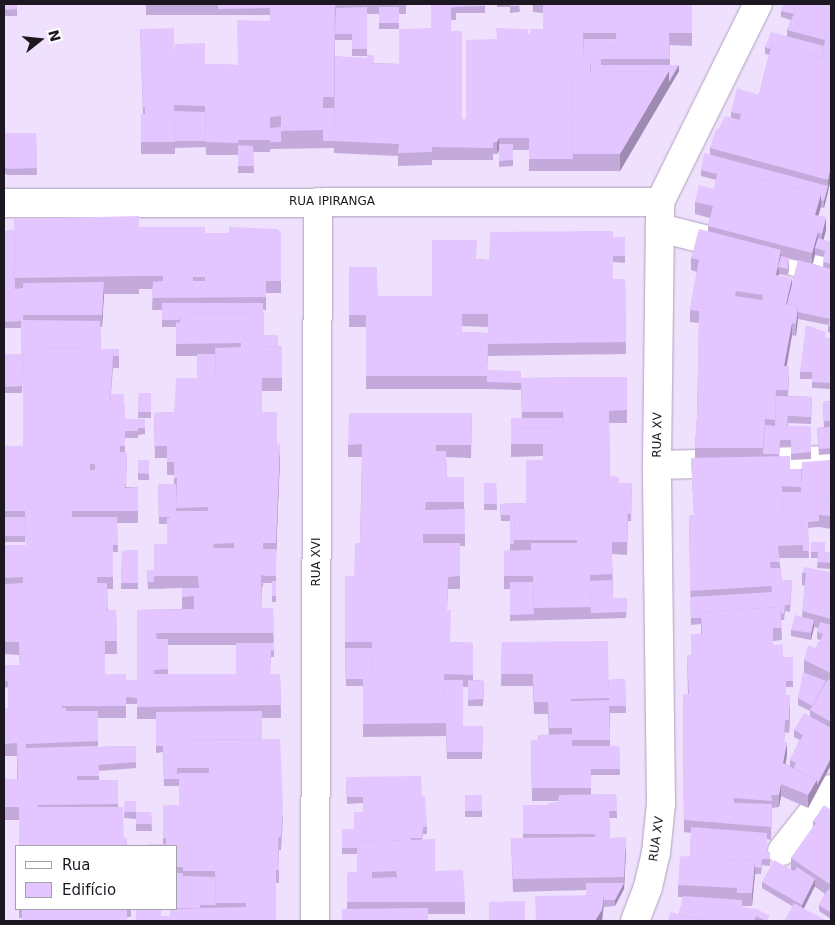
<!DOCTYPE html>
<meta charset="utf-8">
<style>
body{margin:0}
#map{position:relative;width:835px;height:925px;overflow:hidden;background:#efe1fd;font-family:"DejaVu Sans",sans-serif}
div>[style]{position:absolute}
[style*='--x']{left:calc(var(--x)*1px);top:calc(var(--y)*1px);width:calc(var(--w)*1px);rotate:calc(var(--a)*1deg)}
.roads{filter:drop-shadow(0 0 1px #aea1bc) drop-shadow(0 0 1px #aea1bc)}
.minor>*{height:28px;margin:-14px;padding:0 14px;transform-origin:14px;border-radius:14px;background:#fff}
.wall>*{inset:0;background:#c3aadb}
.shaded-wall>*{inset:0;background:#9f8bb2}
.building>*{inset:0;background:#e3c6ff}
span{translate:-50% -50%;white-space:nowrap;text-align:center;line-height:1.15;-webkit-text-stroke:4.5px #fff;paint-order:stroke}
.street-label{font-size:12px;color:#1c1721}
.frame{position:absolute;inset:0;border:5px solid #1c1721;pointer-events:none}
.legend{position:absolute;left:15px;top:845px;width:162px;height:65px;box-sizing:border-box;background:#fff;border:1px solid #a4a2a6;margin:0;padding:6px 9px;list-style:none;font-size:15px;color:#1c1721}
.legend li{display:flex;align-items:center;gap:10px;height:25px}
.legend b{width:25px;border:1px solid #a4a2a6}
.north{position:absolute;left:15px;top:15px;width:50px;height:50px;-webkit-text-stroke:4px #fff;paint-order:stroke;rotate:74deg;font-size:14px;font-weight:700;line-height:20px;text-align:center;color:#1c1721}
.north::after{content:'';display:block;margin:auto;width:18px;height:22px;background:#1c1721;clip-path:polygon(50% 0,100% 100%,50% 72%,0 100%)}
</style>
<div id="map">
<div class="roads">
<div class="minor">
<div style="--x:4;--y:203;--w:656;--a:-0.09"></div>
<div style="--x:660;--y:228;--w:176;--a:14.1"></div>
<div style="--x:657;--y:465;--w:174;--a:-1.6"></div>
<div style="--x:782;--y:851;--w:79;--a:-51.7"></div>
<div style="--x:315;--y:921;--w:719;--a:-89.76"></div>
<div style="--x:635;--y:921;--w:36;--a:-69"></div>
<div style="--x:648;--y:887;--w:35;--a:-77"></div>
<div style="--x:656;--y:853;--w:49;--a:-84.2"></div>
<div style="--x:661;--y:804;--w:339;--a:-90.7"></div>
<div style="--x:657;--y:465;--w:263;--a:-89.3"></div>
<div style="--x:660;--y:202;--w:221;--a:-63.7"></div>
</div>
</div>
<div class="wall">
<div style="clip-path:polygon(4px 4px,17px 4px,17px 16px,4px 16px)"></div>
<div style="clip-path:polygon(146px 4px,406px 4px,406px 14px,399px 14px,399px 29px,379px 29px,379px 14px,367px 14px,367px 56px,352px 56px,352px 40px,335px 40px,335px 56px,374px 63px,399px 64px,431px 28px,431px 4px,485px 4px,485px 13px,456px 13px,456px 20px,451px 20px,451px 31px,462px 119px,466px 119px,497px 39px,530px 34px,543px 29px,543px 13px,533px 12px,533px 4px,692px 4px,692px 46px,670px 45px,670px 65px,679px 71px,620px 171px,529px 171px,529px 150px,513px 150px,513px 166px,499px 167px,499px 150px,497px 154px,493px 154px,493px 160px,432px 160px,432px 165px,398px 166px,398px 156px,334px 153px,334px 148px,270px 149px,270px 136px,270px 152px,253px 152px,254px 173px,238px 173px,238px 155px,206px 155px,205px 124px,206px 147px,175px 148px,175px 143px,175px 154px,141px 154px,141px 114px,143px 114px,140px 29px,174px 52px,205px 64px,238px 65px,270px 21px,270px 15px,146px 15px)"></div>
<div style="clip-path:polygon(497px 4px,519px 4px,520px 12px,510px 13px,510px 7px,497px 7px)"></div>
<div style="clip-path:polygon(evenodd,831px 4px,831px 179px,824px 208px,820px 207px,818px 215px,826px 230px,823px 240px,831px 242px,831px 333px,828px 332px,828px 325px,798px 319px,796px 336px,792px 335px,787px 366px,789px 378px,788px 396px,812px 397px,811px 424px,788px 423px,788px 426px,811px 426px,811px 459px,791px 460px,791px 446px,780px 447px,779px 457px,790px 469px,801px 469px,831px 460px,831px 529px,819px 527px,808px 528px,809px 558px,779px 558px,782px 581px,792px 580px,790px 612px,785px 611px,784px 620px,781px 620px,782px 640px,773px 641px,773px 645px,783px 657px,793px 657px,793px 687px,786px 687px,786px 695px,790px 708px,789px 733px,785px 732px,784px 742px,787px 754px,786px 764px,790px 766px,790px 760px,800px 740px,794px 737px,794px 730px,810px 716px,810px 711px,798px 705px,798px 698px,804px 672px,804px 660px,816px 648px,821px 640px,817px 639px,817px 632px,818px 628px,814px 627px,811px 640px,791px 636px,791px 630px,802px 617px,805px 586px,802px 585px,802px 573px,830px 572px,830px 569px,817px 568px,818px 558px,811px 558px,811px 542px,825px 552px,831px 553px,831px 765px,808px 808px,781px 796px,779px 807px,772px 808px,771px 840px,767px 839px,767px 852px,770px 859px,770px 866px,762px 865px,761px 874px,755px 874px,752px 906px,742px 906px,742px 907px,770px 921px,668px 921px,679px 914px,683px 897px,678px 897px,678px 885px,690px 857px,691px 833px,684px 832px,683px 694px,688px 694px,687px 655px,691px 656px,701px 634px,701px 624px,691px 625px,689px 516px,694px 515px,691px 458px,695px 458px,695px 448px,697px 417px,699px 323px,690px 322px,690px 310px,697px 272px,691px 270px,691px 258px,708px 231px,708px 226px,710px 218px,695px 214px,695px 202px,714px 189px,716px 180px,701px 176px,701px 170px,710px 155px,710px 148px,718px 130px,731px 118px,731px 112px,759px 95px,769px 55px,765px 54px,765px 47px,787px 36px,787px 30px,791px 20px,781px 17px,781px 11px,831px 4px,815px 255px,824px 257px,823px 267px,813px 264px,815px 255px,831px 4px,789px 259px,798px 261px,792px 285px,778px 275px,779px 274px,788px 275px,789px 265px,789px 259px)"></div>
<div style="clip-path:polygon(4px 133px,36px 133px,37px 175px,7px 175px,4px 172px)"></div>
<div style="clip-path:polygon(evenodd,139px 227px,205px 233px,281px 233px,281px 293px,266px 293px,266px 310px,263px 310px,264px 335px,278px 346px,282px 346px,282px 391px,262px 391px,262px 412px,277px 445px,280px 457px,276px 554px,276px 602px,272px 602px,272px 583px,263px 583px,263px 587px,262px 587px,262px 608px,273px 608px,274px 657px,271px 657px,270px 674px,280px 674px,281px 718px,262px 718px,262px 739px,283px 817px,281px 850px,279px 850px,279px 883px,276px 883px,276px 921px,176px 909px,176px 846px,163px 844px,163px 806px,179px 805px,179px 786px,164px 786px,163px 752px,156px 753px,156px 719px,137px 719px,137px 704px,126px 704px,126px 718px,98px 718px,98px 747px,136px 746px,136px 768px,99px 771px,99px 780px,118px 780px,118px 807px,19px 820px,4px 820px,4px 779px,17px 779px,17px 756px,4px 756px,4px 709px,8px 708px,8px 687px,4px 688px,4px 665px,20px 665px,19px 655px,4px 654px,4px 545px,26px 545px,25px 524px,25px 542px,4px 542px,4px 446px,23px 446px,23px 360px,22px 393px,4px 393px,4px 354px,21px 354px,21px 328px,4px 328px,4px 231px,139px 227px,139px 289px,153px 289px,152px 310px,162px 310px,162px 327px,176px 327px,176px 356px,197px 356px,197px 378px,174px 412px,154px 413px,155px 458px,167px 458px,167px 475px,174px 475px,174px 484px,158px 484px,159px 524px,167px 524px,167px 544px,154px 570px,147px 570px,148px 589px,182px 588px,182px 609px,137px 610px,137px 680px,126px 680px,105px 674px,105px 654px,117px 654px,116px 610px,108px 610px,107px 589px,113px 589px,113px 552px,118px 552px,117px 523px,138px 523px,138px 487px,126px 487px,127px 452px,125px 452px,125px 438px,138px 438px,138px 435px,145px 434px,145px 419px,125px 419px,111px 394px,113px 368px,119px 368px,119px 349px,101px 349px,100px 327px,102px 327px,104px 294px,139px 294px,139px 289px,139px 227px,168px 645px,236px 645px,236px 674px,168px 674px,168px 645px)"></div>
<div style="clip-path:polygon(evenodd,625px 237px,625px 263px,613px 262px,613px 279px,625px 279px,626px 354px,488px 356px,487px 370px,521px 378px,627px 377px,627px 423px,609px 423px,610px 476px,619px 483px,632px 483px,631px 521px,628px 521px,627px 555px,612px 554px,613px 598px,627px 598px,626px 618px,510px 621px,510px 589px,504px 589px,504px 551px,514px 550px,514px 543px,514px 550px,510px 550px,510px 521px,501px 521px,500px 504px,526px 503px,543px 460px,543px 456px,511px 457px,511px 418px,522px 418px,521px 383px,521px 390px,487px 389px,366px 389px,366px 327px,349px 327px,349px 267px,378px 296px,432px 296px,477px 259px,489px 260px,625px 237px,462px 326px,488px 327px,488px 333px,462px 332px,462px 326px)"></div>
<div style="clip-path:polygon(826px 338px,831px 339px,831px 401px,831px 389px,812px 388px,812px 379px,800px 379px,800px 372px)"></div>
<div style="clip-path:polygon(139px 393px,151px 393px,151px 418px,138px 418px)"></div>
<div style="clip-path:polygon(831px 401px,831px 454px,819px 455px,817px 428px,824px 427px,823px 402px)"></div>
<div style="clip-path:polygon(472px 413px,471px 458px,446px 457px,447px 477px,464px 477px,464px 509px,465px 509px,465px 546px,460px 546px,460px 589px,448px 589px,447px 610px,450px 642px,473px 643px,473px 680px,484px 681px,483px 706px,468px 706px,468px 687px,463px 687px,463px 726px,483px 726px,482px 759px,447px 759px,446px 736px,363px 737px,363px 686px,346px 686px,345px 654px,345px 576px,354px 576px,360px 543px,362px 457px,348px 457px,348px 445px)"></div>
<div style="clip-path:polygon(138px 460px,149px 460px,149px 480px,138px 480px)"></div>
<div style="clip-path:polygon(484px 483px,496px 483px,497px 510px,484px 510px)"></div>
<div style="clip-path:polygon(138px 550px,138px 589px,121px 589px,122px 551px)"></div>
<div style="clip-path:polygon(502px 642px,609px 680px,625px 679px,626px 713px,610px 713px,610px 746px,619px 746px,620px 775px,591px 775px,591px 795px,616px 794px,617px 818px,609px 818px,610px 838px,626px 850px,624px 889px,615px 906px,604px 907px,602px 921px,536px 921px,586px 895px,586px 890px,513px 892px,511px 838px,523px 838px,523px 805px,548px 805px,558px 802px,558px 801px,532px 801px,531px 740px,538px 740px,538px 735px,549px 735px,548px 714px,534px 714px,533px 686px,501px 686px)"></div>
<div style="clip-path:polygon(346px 777px,422px 796px,427px 827px,427px 834px,423px 834px,422px 840px,435px 871px,465px 902px,465px 914px,428px 914px,347px 909px,347px 873px,357px 872px,357px 854px,342px 854px,342px 829px,354px 829px,363px 812px,363px 803px,347px 804px)"></div>
<div style="clip-path:polygon(465px 795px,482px 795px,482px 817px,465px 817px)"></div>
<div style="clip-path:polygon(125px 801px,136px 812px,151px 812px,152px 831px,136px 831px,136px 819px,124px 818px)"></div>
<div style="clip-path:polygon(831px 810px,831px 919px,819px 911px,819px 905px,825px 894px,814px 886px,804px 908px,792px 906px,762px 888px,762px 882px,791px 870px,791px 858px,813px 827px,813px 821px)"></div>
<div style="clip-path:polygon(19px 909px,131px 909px,131px 917px,19px 918px)"></div>
</div>
<div class="shaded-wall">
<div style="clip-path:polygon(679px 65px,679px 71px,620px 171px,620px 154px,669px 71px)"></div>
<div style="clip-path:polygon(499px 138px,499px 150px,497px 154px,497px 142px)"></div>
<div style="clip-path:polygon(831px 166px,831px 179px,824px 208px,824px 201px,828px 186px,828px 180px)"></div>
<div style="clip-path:polygon(821px 194px,821px 207px,815px 227px,815px 215px)"></div>
<div style="clip-path:polygon(826px 217px,826px 230px,822px 246px,822px 234px)"></div>
<div style="clip-path:polygon(818px 232px,818px 245px,815px 248px,815px 255px,812px 265px,812px 253px)"></div>
<div style="clip-path:polygon(781px 250px,781px 263px,778px 267px,779px 274px,776px 287px,776px 275px)"></div>
<div style="clip-path:polygon(789px 258px,789px 265px,788px 275px,788px 269px)"></div>
<div style="clip-path:polygon(792px 278px,792px 290px,787px 310px,786px 304px)"></div>
<div style="clip-path:polygon(104px 282px,104px 294px,102px 327px,102px 315px)"></div>
<div style="clip-path:polygon(798px 306px,798px 318px,796px 336px,796px 324px)"></div>
<div style="clip-path:polygon(792px 323px,792px 335px,784px 378px,784px 366px)"></div>
<div style="clip-path:polygon(280px 444px,280px 457px,276px 556px,276px 543px)"></div>
<div style="clip-path:polygon(814px 620px,814px 627px,811px 640px,811px 633px)"></div>
<div style="clip-path:polygon(790px 695px,790px 708px,789px 733px,789px 720px)"></div>
<div style="clip-path:polygon(787px 742px,787px 754px,783px 775px,783px 763px)"></div>
<div style="clip-path:polygon(831px 758px,831px 765px,808px 808px,808px 795px,817px 780px)"></div>
<div style="clip-path:polygon(781px 784px,781px 796px,779px 807px,779px 795px)"></div>
<div style="clip-path:polygon(626px 837px,626px 850px,624px 889px,624px 877px)"></div>
<div style="clip-path:polygon(755px 861px,755px 873px,752px 906px,752px 893px)"></div>
<div style="clip-path:polygon(815px 879px,815px 886px,802px 912px,802px 905px)"></div>
<div style="clip-path:polygon(624px 883px,624px 889px,615px 906px,615px 900px)"></div>
<div style="clip-path:polygon(604px 895px,602px 921px,595px 921px)"></div>
</div>
<div class="building">
<div style="clip-path:polygon(4px 4px,17px 4px,17px 9px,4px 10px)"></div>
<div style="clip-path:polygon(218px 4px,270px 4px,270px 8px,218px 9px)"></div>
<div style="clip-path:polygon(270px 4px,335px 4px,334px 97px,323px 97px,323px 130px,281px 131px,281px 116px,270px 117px)"></div>
<div style="clip-path:polygon(431px 4px,456px 4px,456px 7px,451px 8px,451px 31px,462px 31px,462px 119px,466px 119px,466px 40px,497px 39px,497px 34px,530px 34px,530px 29px,543px 29px,543px 4px,692px 4px,692px 33px,669px 33px,670px 59px,601px 59px,601px 47px,616px 46px,616px 33px,583px 33px,584px 60px,591px 60px,590px 72px,571px 72px,573px 159px,529px 159px,529px 138px,499px 138px,497px 142px,493px 142px,493px 148px,432px 147px,432px 152px,398px 153px,399px 144px,334px 141px,335px 56px,367px 58px,367px 63px,399px 64px,399px 29px,431px 28px)"></div>
<div style="clip-path:polygon(456px 4px,485px 4px,485px 6px,456px 7px)"></div>
<div style="clip-path:polygon(510px 4px,519px 4px,520px 6px,510px 6px)"></div>
<div style="clip-path:polygon(783px 4px,798px 4px,794px 14px,781px 11px)"></div>
<div style="clip-path:polygon(798px 4px,831px 4px,831px 166px,828px 180px,710px 148px,716px 129px,736px 134px,741px 114px,731px 112px,737px 88px,759px 95px,772px 44px,822px 58px,825px 40px,787px 30px)"></div>
<div style="clip-path:polygon(367px 7px,367px 49px,352px 49px,352px 34px,335px 34px,336px 8px)"></div>
<div style="clip-path:polygon(379px 7px,399px 7px,399px 23px,379px 23px)"></div>
<div style="clip-path:polygon(237px 20px,270px 21px,270px 140px,238px 140px,238px 143px,206px 142px,205px 106px,174px 105px,175px 142px,141px 142px,141px 114px,145px 114px,145px 107px,143px 107px,140px 29px,174px 28px,174px 52px,205px 52px,205px 64px,238px 65px)"></div>
<div style="clip-path:polygon(496px 28px,528px 29px,528px 34px,497px 34px,497px 39px)"></div>
<div style="clip-path:polygon(771px 32px,824px 46px,822px 58px,772px 44px,770px 49px,765px 47px)"></div>
<div style="clip-path:polygon(584px 39px,616px 39px,616px 46px,601px 47px,601px 65px,679px 65px,669px 82px,669px 71px,591px 72px,591px 60px,584px 60px)"></div>
<div style="clip-path:polygon(205px 43px,205px 53px,205px 52px,174px 52px,175px 44px)"></div>
<div style="clip-path:polygon(367px 55px,374px 55px,374px 63px,367px 63px)"></div>
<div style="clip-path:polygon(669px 71px,620px 154px,573px 154px,571px 72px)"></div>
<div style="clip-path:polygon(323px 108px,334px 108px,334px 141px,323px 141px)"></div>
<div style="clip-path:polygon(174px 111px,205px 112px,206px 141px,175px 141px)"></div>
<div style="clip-path:polygon(725px 116px,740px 120px,736px 134px,718px 130px)"></div>
<div style="clip-path:polygon(281px 127px,281px 142px,270px 142px,270px 128px)"></div>
<div style="clip-path:polygon(4px 133px,36px 133px,37px 168px,7px 169px,4px 165px)"></div>
<div style="clip-path:polygon(499px 144px,513px 144px,513px 160px,499px 161px)"></div>
<div style="clip-path:polygon(238px 145px,253px 146px,254px 166px,238px 166px)"></div>
<div style="clip-path:polygon(704px 153px,828px 186px,824px 201px,821px 200px,821px 194px,718px 169px,717px 174px,701px 170px)"></div>
<div style="clip-path:polygon(718px 169px,821px 194px,815px 215px,826px 217px,822px 234px,818px 232px,812px 253px,708px 226px,713px 206px,695px 202px,699px 185px,714px 189px)"></div>
<div style="clip-path:polygon(139px 216px,139px 276px,15px 278px,14px 219px)"></div>
<div style="clip-path:polygon(139px 227px,205px 227px,205px 277px,193px 277px,193px 281px,229px 281px,229px 227px,278px 229px,281px 233px,281px 281px,266px 281px,266px 297px,152px 298px,153px 282px,163px 281px,163px 276px,139px 276px)"></div>
<div style="clip-path:polygon(evenodd,699px 229px,781px 250px,776px 275px,792px 278px,786px 304px,798px 306px,796px 324px,792px 323px,784px 366px,789px 366px,788px 390px,776px 390px,775px 420px,765px 419px,763px 448px,695px 448px,697px 417px,699px 311px,690px 310px,699px 260px,691px 258px,699px 229px,736px 291px,763px 295px,762px 300px,735px 296px,736px 291px)"></div>
<div style="clip-path:polygon(14px 230px,15px 289px,23px 288px,23px 320px,100px 321px,101px 349px,23px 348px,22px 386px,4px 387px,4px 354px,21px 354px,21px 321px,4px 322px,4px 231px)"></div>
<div style="clip-path:polygon(evenodd,613px 231px,613px 279px,625px 279px,626px 342px,488px 344px,487px 376px,366px 376px,366px 315px,349px 315px,349px 280px,377px 280px,378px 296px,432px 296px,432px 240px,477px 240px,476px 259px,489px 260px,490px 232px,613px 231px,462px 314px,488px 314px,488px 333px,462px 332px,462px 314px)"></div>
<div style="clip-path:polygon(205px 233px,229px 233px,229px 281px,205px 281px)"></div>
<div style="clip-path:polygon(613px 237px,625px 237px,625px 256px,613px 256px)"></div>
<div style="clip-path:polygon(818px 238px,831px 242px,831px 264px,823px 262px,825px 251px,815px 248px)"></div>
<div style="clip-path:polygon(781px 256px,789px 258px,788px 269px,778px 267px)"></div>
<div style="clip-path:polygon(798px 260px,831px 269px,831px 327px,828px 326px,830px 319px,798px 312px,798px 306px,787px 304px)"></div>
<div style="clip-path:polygon(349px 267px,377px 267px,377px 280px,349px 280px,349px 286px)"></div>
<div style="clip-path:polygon(104px 282px,102px 315px,23px 315px,23px 283px)"></div>
<div style="clip-path:polygon(162px 303px,263px 303px,263px 313px,179px 314px,179px 320px,162px 320px)"></div>
<div style="clip-path:polygon(evenodd,264px 313px,264px 347px,282px 346px,282px 378px,262px 378px,262px 412px,277px 412px,277px 445px,280px 444px,276px 543px,263px 543px,263px 575px,261px 575px,262px 608px,273px 608px,274px 633px,156px 633px,157px 639px,168px 639px,168px 669px,154px 670px,154px 674px,280px 674px,281px 705px,137px 707px,137px 610px,194px 609px,194px 596px,182px 597px,182px 588px,199px 588px,198px 576px,154px 576px,154px 544px,167px 544px,167px 518px,170px 518px,170px 511px,208px 511px,208px 507px,176px 508px,177px 478px,174px 478px,174px 462px,167px 462px,167px 446px,155px 446px,154px 413px,174px 412px,176px 378px,216px 378px,215px 348px,241px 347px,241px 343px,176px 344px,176px 322px,180px 323px,179px 314px,264px 313px,234px 543px,234px 548px,214px 548px,213px 544px,234px 543px)"></div>
<div style="clip-path:polygon(806px 325px,826px 332px,825px 338px,831px 339px,831px 383px,812px 382px,812px 372px,800px 372px)"></div>
<div style="clip-path:polygon(264px 335px,278px 335px,278px 346px,264px 347px)"></div>
<div style="clip-path:polygon(evenodd,23px 348px,119px 349px,119px 356px,113px 356px,110px 404px,125px 404px,125px 446px,120px 446px,120px 478px,125px 478px,125px 488px,138px 487px,138px 511px,72px 511px,72px 545px,113px 545px,113px 577px,97px 577px,97px 603px,106px 603px,106px 610px,116px 610px,117px 641px,105px 641px,105px 674px,126px 674px,126px 706px,62px 706px,62px 708px,66px 708px,66px 711px,98px 711px,98px 741px,26px 744px,26px 748px,98px 746px,99px 776px,77px 776px,77px 780px,118px 780px,118px 804px,38px 805px,38px 807px,123px 807px,124px 838px,127px 838px,127px 846px,19px 846px,19px 807px,4px 807px,4px 779px,18px 779px,17px 743px,4px 744px,4px 709px,8px 708px,8px 675px,20px 675px,19px 642px,4px 642px,4px 610px,23px 610px,23px 577px,4px 578px,4px 545px,26px 545px,25px 511px,4px 511px,4px 446px,23px 446px,23px 348px,90px 464px,95px 464px,95px 479px,90px 478px,90px 464px)"></div>
<div style="clip-path:polygon(197px 354px,215px 354px,216px 378px,197px 378px)"></div>
<div style="clip-path:polygon(487px 370px,521px 371px,521px 383px,487px 382px)"></div>
<div style="clip-path:polygon(627px 377px,627px 410px,609px 411px,610px 476px,619px 477px,619px 509px,628px 508px,627px 542px,612px 542px,612px 574px,590px 575px,591px 607px,534px 608px,533px 576px,504px 576px,504px 551px,531px 550px,531px 543px,577px 543px,577px 540px,514px 540px,515px 509px,526px 509px,526px 460px,543px 460px,543px 444px,511px 444px,511px 429px,564px 428px,563px 412px,522px 412px,521px 378px)"></div>
<div style="clip-path:polygon(139px 393px,151px 393px,151px 412px,138px 412px)"></div>
<div style="clip-path:polygon(111px 394px,124px 394px,124px 404px,110px 404px)"></div>
<div style="clip-path:polygon(776px 396px,812px 397px,811px 417px,788px 416px,787px 426px,811px 426px,811px 452px,791px 454px,791px 440px,780px 440px,779px 454px,763px 454px,765px 425px,775px 426px)"></div>
<div style="clip-path:polygon(831px 401px,831px 421px,824px 421px,823px 402px)"></div>
<div style="clip-path:polygon(349px 413px,472px 413px,471px 445px,436px 445px,436px 477px,464px 477px,464px 502px,426px 502px,425px 510px,465px 509px,465px 534px,423px 534px,423px 543px,460px 543px,460px 576px,448px 577px,447px 610px,451px 610px,450px 642px,473px 643px,473px 675px,444px 674px,446px 723px,363px 724px,363px 674px,371px 674px,372px 642px,345px 642px,345px 576px,354px 576px,355px 543px,360px 543px,361px 511px,362px 444px,348px 445px)"></div>
<div style="clip-path:polygon(511px 418px,563px 418px,564px 428px,511px 429px,511px 434px)"></div>
<div style="clip-path:polygon(125px 419px,145px 419px,145px 428px,138px 428px,138px 431px,125px 431px)"></div>
<div style="clip-path:polygon(831px 427px,831px 448px,819px 449px,817px 428px)"></div>
<div style="clip-path:polygon(436px 451px,446px 451px,447px 477px,436px 477px)"></div>
<div style="clip-path:polygon(120px 452px,127px 452px,126px 484px,125px 484px,125px 478px,120px 478px)"></div>
<div style="clip-path:polygon(790px 456px,790px 469px,801px 469px,801px 487px,782px 486px,783px 516px,801px 516px,803px 545px,778px 546px,780px 562px,770px 562px,772px 586px,690px 591px,689px 516px,694px 515px,691px 458px)"></div>
<div style="clip-path:polygon(138px 460px,149px 460px,149px 474px,138px 473px)"></div>
<div style="clip-path:polygon(831px 460px,831px 500px,819px 498px,819px 521px,808px 522px,809px 551px,803px 551px,801px 516px,783px 516px,782px 492px,801px 492px,802px 462px)"></div>
<div style="clip-path:polygon(90px 470px,95px 470px,95px 479px,90px 478px)"></div>
<div style="clip-path:polygon(484px 483px,496px 483px,497px 504px,484px 504px)"></div>
<div style="clip-path:polygon(619px 483px,632px 483px,631px 514px,628px 514px,628px 508px,619px 509px)"></div>
<div style="clip-path:polygon(158px 484px,176px 484px,176px 511px,170px 511px,170px 517px,159px 517px)"></div>
<div style="clip-path:polygon(819px 498px,831px 500px,831px 516px,819px 515px)"></div>
<div style="clip-path:polygon(526px 503px,526px 509px,515px 509px,514px 544px,510px 544px,510px 515px,501px 515px,500px 504px)"></div>
<div style="clip-path:polygon(4px 517px,25px 517px,25px 536px,4px 536px)"></div>
<div style="clip-path:polygon(72px 517px,117px 517px,118px 545px,72px 545px)"></div>
<div style="clip-path:polygon(811px 542px,825px 542px,825px 552px,831px 553px,831px 563px,817px 562px,818px 552px,811px 552px)"></div>
<div style="clip-path:polygon(263px 549px,276px 549px,276px 576px,263px 576px)"></div>
<div style="clip-path:polygon(138px 550px,138px 583px,121px 583px,122px 551px)"></div>
<div style="clip-path:polygon(831px 563px,831px 619px,802px 611px,806px 573px,802px 573px,804px 567px,830px 572px)"></div>
<div style="clip-path:polygon(770px 568px,781px 568px,782px 581px,792px 580px,790px 605px,785px 605px,784px 613px,781px 614px,780px 607px,701px 612px,701px 618px,691px 618px,690px 597px,772px 592px)"></div>
<div style="clip-path:polygon(147px 570px,154px 570px,154px 582px,148px 582px)"></div>
<div style="clip-path:polygon(612px 580px,613px 598px,627px 598px,626px 612px,591px 613px,590px 581px)"></div>
<div style="clip-path:polygon(272px 581px,276px 581px,276px 596px,272px 596px)"></div>
<div style="clip-path:polygon(510px 582px,533px 582px,534px 614px,510px 615px)"></div>
<div style="clip-path:polygon(23px 583px,23px 610px,4px 610px,4px 584px)"></div>
<div style="clip-path:polygon(97px 583px,107px 583px,108px 609px,106px 609px,106px 603px,97px 603px)"></div>
<div style="clip-path:polygon(780px 607px,782px 628px,773px 628px,773px 652px,783px 651px,783px 675px,786px 675px,786px 695px,790px 695px,789px 720px,785px 720px,784px 742px,787px 742px,783px 763px,817px 780px,808px 795px,781px 784px,779px 795px,771px 795px,772px 801px,734px 798px,734px 803px,772px 804px,771px 827px,684px 820px,683px 694px,689px 694px,687px 655px,691px 656px,691px 634px,702px 634px,701px 612px)"></div>
<div style="clip-path:polygon(795px 615px,814px 620px,811px 633px,791px 630px)"></div>
<div style="clip-path:polygon(820px 622px,831px 625px,831px 646px,820px 642px,823px 634px,817px 632px)"></div>
<div style="clip-path:polygon(608px 641px,609px 698px,571px 699px,571px 701px,609px 700px,610px 740px,572px 740px,572px 728px,549px 728px,548px 702px,534px 702px,533px 674px,501px 674px,502px 642px)"></div>
<div style="clip-path:polygon(818px 641px,831px 646px,831px 673px,804px 660px,808px 645px,816px 648px)"></div>
<div style="clip-path:polygon(236px 643px,274px 643px,274px 651px,271px 650px,270px 674px,236px 674px)"></div>
<div style="clip-path:polygon(783px 644px,783px 651px,773px 652px,773px 645px)"></div>
<div style="clip-path:polygon(345px 648px,372px 648px,371px 674px,363px 674px,363px 679px,346px 679px)"></div>
<div style="clip-path:polygon(783px 657px,793px 657px,793px 681px,786px 681px,786px 675px,783px 675px)"></div>
<div style="clip-path:polygon(4px 665px,20px 665px,20px 675px,8px 675px,8px 681px,4px 681px)"></div>
<div style="clip-path:polygon(803px 672px,826px 681px,812px 706px,798px 698px)"></div>
<div style="clip-path:polygon(625px 679px,626px 706px,609px 706px,609px 680px)"></div>
<div style="clip-path:polygon(828px 679px,831px 681px,831px 722px,810px 710px)"></div>
<div style="clip-path:polygon(126px 680px,137px 680px,137px 698px,126px 697px)"></div>
<div style="clip-path:polygon(444px 680px,463px 680px,463px 726px,483px 726px,482px 752px,447px 752px)"></div>
<div style="clip-path:polygon(468px 680px,484px 681px,483px 699px,468px 700px)"></div>
<div style="clip-path:polygon(262px 711px,262px 739px,177px 740px,177px 774px,179px 774px,179px 779px,164px 779px,163px 746px,156px 746px,156px 712px)"></div>
<div style="clip-path:polygon(804px 713px,831px 728px,831px 758px,817px 785px,817px 780px,794px 768px,796px 763px,790px 760px,803px 735px,794px 730px)"></div>
<div style="clip-path:polygon(572px 734px,572px 746px,619px 746px,620px 769px,591px 769px,591px 763px,570px 763px,570px 740px,539px 740px,538px 735px)"></div>
<div style="clip-path:polygon(280px 739px,283px 805px,281px 837px,278px 838px,279px 870px,276px 870px,276px 921px,170px 921px,170px 909px,246px 907px,246px 903px,216px 903px,215px 871px,183px 871px,183px 867px,176px 867px,176px 846px,166px 846px,166px 838px,163px 838px,163px 806px,179px 805px,179px 773px,209px 773px,209px 768px,177px 768px,177px 740px)"></div>
<div style="clip-path:polygon(531px 740px,570px 740px,570px 763px,591px 763px,591px 788px,532px 788px)"></div>
<div style="clip-path:polygon(136px 746px,136px 762px,98px 765px,98px 747px)"></div>
<div style="clip-path:polygon(421px 776px,422px 796px,425px 796px,427px 827px,423px 827px,422px 838px,411px 838px,411px 840px,357px 842px,357px 848px,342px 848px,342px 829px,354px 829px,354px 812px,363px 812px,363px 797px,347px 797px,346px 777px)"></div>
<div style="clip-path:polygon(616px 794px,617px 811px,609px 811px,609px 805px,548px 805px,548px 803px,558px 802px,559px 795px)"></div>
<div style="clip-path:polygon(465px 795px,482px 795px,482px 811px,465px 811px)"></div>
<div style="clip-path:polygon(125px 801px,136px 801px,136px 812px,151px 812px,152px 824px,136px 824px,136px 812px,124px 812px)"></div>
<div style="clip-path:polygon(523px 805px,609px 805px,610px 838px,626px 837px,624px 877px,513px 879px,511px 838px,595px 837px,595px 834px,523px 834px)"></div>
<div style="clip-path:polygon(824px 805px,831px 810px,831px 885px,791px 858px,816px 823px,813px 821px)"></div>
<div style="clip-path:polygon(691px 827px,767px 833px,767px 852px,770px 852px,770px 859px,762px 859px,761px 868px,755px 867px,755px 861px,690px 857px)"></div>
<div style="clip-path:polygon(evenodd,435px 839px,435px 871px,463px 870px,465px 902px,347px 902px,347px 873px,357px 872px,357px 842px,435px 839px,396px 871px,397px 878px,372px 879px,372px 872px,396px 871px)"></div>
<div style="clip-path:polygon(149px 844px,166px 844px,166px 846px,149px 846px)"></div>
<div style="clip-path:polygon(680px 856px,755px 861px,752px 893px,737px 893px,737px 888px,678px 885px)"></div>
<div style="clip-path:polygon(774px 860px,794px 871px,797px 867px,815px 879px,802px 905px,762px 882px)"></div>
<div style="clip-path:polygon(176px 873px,183px 873px,183px 876px,215px 877px,216px 905px,200px 905px,200px 908px,176px 908px)"></div>
<div style="clip-path:polygon(396px 877px,396px 878px,372px 879px,372px 878px)"></div>
<div style="clip-path:polygon(586px 883px,624px 883px,615px 900px,604px 900px,604px 895px,586px 895px)"></div>
<div style="clip-path:polygon(828px 889px,831px 891px,831px 913px,819px 905px)"></div>
<div style="clip-path:polygon(604px 895px,602px 910px,595px 921px,536px 921px,535px 896px)"></div>
<div style="clip-path:polygon(683px 896px,742px 900px,742px 907px,757px 909px,770px 916px,767px 921px,766px 921px,756px 916px,754px 921px,707px 921px,679px 914px)"></div>
<div style="clip-path:polygon(525px 901px,525px 921px,481px 921px,481px 920px,489px 921px,489px 902px)"></div>
<div style="clip-path:polygon(794px 903px,827px 921px,793px 921px,789px 919px,788px 921px,784px 921px)"></div>
<div style="clip-path:polygon(428px 908px,428px 921px,342px 921px,342px 909px)"></div>
<div style="clip-path:polygon(22px 909px,127px 909px,127px 921px,22px 921px)"></div>
<div style="clip-path:polygon(136px 910px,161px 910px,161px 916px,170px 916px,170px 921px,136px 921px)"></div>
<div style="clip-path:polygon(670px 912px,707px 921px,668px 921px)"></div>
</div>
<div class="street-label">
<span style="left:332px;top:202px">RUA IPIRANGA</span>
<span style="left:658px;top:435px;rotate:-89deg">RUA XV</span>
<span style="left:317px;top:562px;rotate:-90deg">RUA XVI</span>
<span style="left:657px;top:839px;rotate:-82deg">RUA XV</span>
</div>
<div class="frame"></div>
<ul class="legend">
<li><b style="height:6px;background:#fff"></b>Rua</li>
<li><b style="height:14px;background:#e3c6ff"></b>Edifício</li>
</ul>
<div class="north">N</div>
</div>
